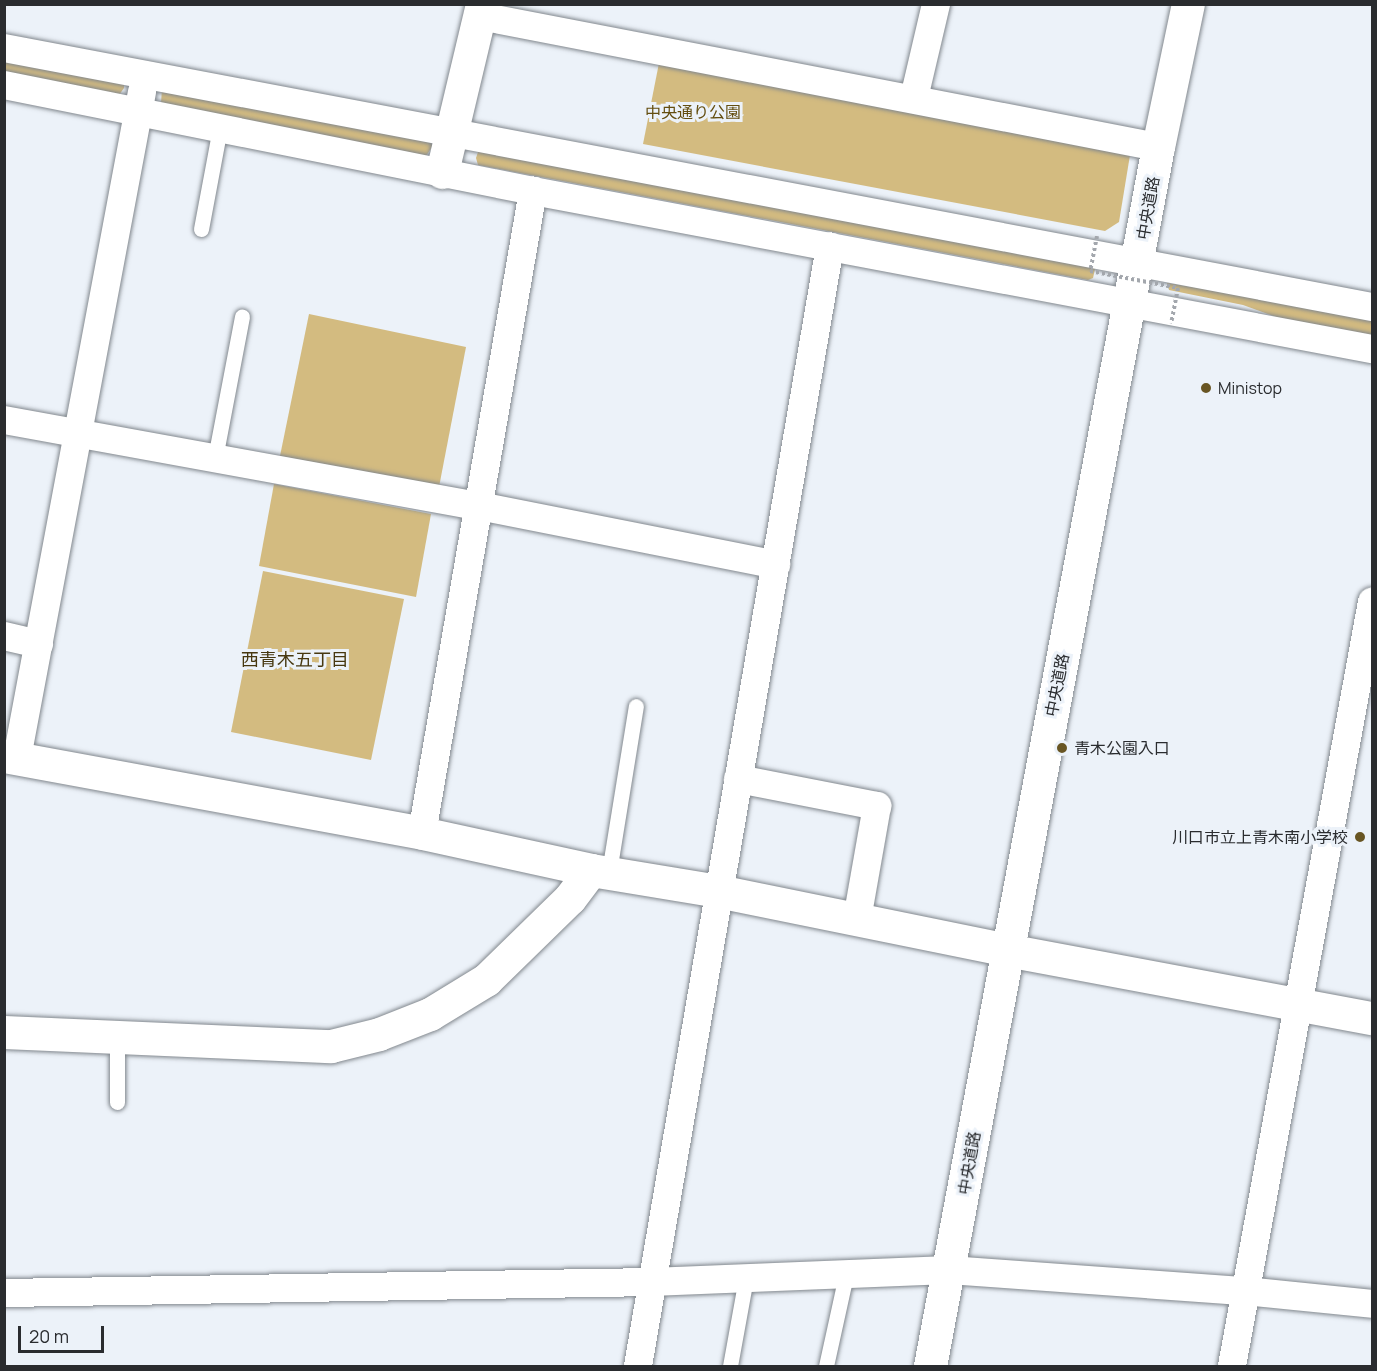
<!DOCTYPE html>
<meta charset="utf-8">
<style>
body{margin:0}
#map{position:relative;width:1377px;height:1371px;overflow:hidden;background:#ecf2f9;font-family:Manrope,"Noto Sans JP",sans-serif}
div>[style]{position:absolute}
[style*='--x']{left:calc(var(--x)*1px);top:calc(var(--y)*1px);width:calc(var(--w)*1px);rotate:calc(var(--a)*1deg)}
.green>*{inset:0;background:#d3bb80}
.roads{filter:drop-shadow(0 0 2px #82888e) drop-shadow(0 0 2px #82888e)}
.service>*{height:15px;margin:-7.5px;padding:0 7.5px;transform-origin:7.5px;border-radius:7.5px;background:#fff}
.minor>*{height:28px;margin:-14px;padding:0 14px;transform-origin:14px;border-radius:14px;background:#fff}
.tertiary>*{height:33px;margin:-16.5px;padding:0 16.5px;transform-origin:16.5px;border-radius:16.5px;background:#fff}
.secondary>*{height:33px;margin:-16.5px;padding:0 16.5px;transform-origin:16.5px;border-radius:16.5px;background:#fff}
.path-bridge>*{height:4px;margin-top:-2px;transform-origin:0;background:repeating-linear-gradient(90deg,#a3a7ad 0 3px,transparent 0 6px)}
.dots>*{width:16px;height:16px;translate:-50% -50%;box-sizing:border-box;border:3px solid #ecf2f9;border-radius:50%}
span{translate:-50% -50%;white-space:nowrap;text-align:center;line-height:1.15;-webkit-text-stroke:6px #ecf2f9;paint-order:stroke}
.park-label{font-size:16px;color:#644e10}
.street-label{font-size:16px;color:#2a2c2f}
.poi-label{font-size:16px;color:#2a2c2f}
.left{translate:0 -50%;text-align:left}
.right{translate:-100% -50%;text-align:right}
.neighbourhood-label{font-size:18px;color:#473810}
.frame{position:absolute;inset:0;border:6px solid #2a2c2f;pointer-events:none}
.scale{position:absolute;left:18px;top:1326px;width:86px;height:27px;box-sizing:border-box;border:3px solid #2a2c2f;border-top:0;padding-left:8px;font-size:18px;line-height:21px;white-space:nowrap;color:#2a2c2f;-webkit-text-stroke:4px #ecf2f9;paint-order:stroke}
</style>
<div id="map">
<div class="green">
<div style="clip-path:polygon(4px 56px,124px 82px,124px 88px,119px 95px,5px 73px)"></div>
<div style="clip-path:polygon(659px 63px,1130px 155px,1119px 222px,1105px 231px,643px 144px)"></div>
<div style="clip-path:polygon(162px 89px,432px 142px,432px 147px,426px 156px,161px 103px)"></div>
<div style="clip-path:polygon(479px 149px,1090px 263px,1095px 269px,1093px 278px,1088px 280px,478px 165px,476px 158px)"></div>
<div style="clip-path:polygon(1167px 283px,1372px 315px,1372px 338px,1276px 317px,1243px 305px,1169px 290px)"></div>
<div style="clip-path:polygon(309px 314px,466px 347px,439px 487px,280px 456px)"></div>
<div style="clip-path:polygon(274px 484px,431px 514px,416px 597px,259px 566px)"></div>
<div style="clip-path:polygon(263px 571px,404px 599px,371px 760px,231px 732px)"></div>
</div>
<div class="roads">
<div class="service">
<div style="--x:201;--y:229;--w:104;--a:-79.4"></div>
<div style="--x:215;--y:458;--w:144;--a:-79.2"></div>
<div style="--x:609;--y:872;--w:168;--a:-80.8"></div>
<div style="--x:117;--y:1037;--w:65;--a:90"></div>
<div style="--x:730;--y:1366;--w:89;--a:-79.7"></div>
<div style="--x:826;--y:1366;--w:93;--a:-77.6"></div>
</div>
<div class="minor">
<div style="--x:480;--y:16;--w:691;--a:10.94"></div>
<div style="--x:4;--y:48;--w:1392;--a:10.72"></div>
<div style="--x:4;--y:85;--w:540;--a:11.33"></div>
<div style="--x:533;--y:191;--w:854;--a:10.67"></div>
<div style="--x:914;--y:98;--w:97;--a:-76.8"></div>
<div style="--x:4;--y:420;--w:483;--a:10.3"></div>
<div style="--x:479;--y:506;--w:303;--a:11.2"></div>
<div style="--x:4;--y:636;--w:36;--a:13"></div>
<div style="--x:17;--y:758;--w:678;--a:-79.37"></div>
<div style="--x:738;--y:779;--w:142;--a:11"></div>
<div style="--x:877;--y:806;--w:115;--a:100"></div>
<div style="--x:422;--y:833;--w:652;--a:-80.19"></div>
<div style="--x:4;--y:1293;--w:647;--a:-0.97"></div>
<div style="--x:651;--y:1282;--w:298;--a:-2.3"></div>
<div style="--x:949;--y:1270;--w:297;--a:4.1"></div>
<div style="--x:1245;--y:1291;--w:128;--a:5.8"></div>
<div style="--x:638;--y:1366;--w:1136;--a:-80.27"></div>
<div style="--x:1232;--y:1366;--w:777;--a:-79.62"></div>
</div>
<div class="tertiary">
<div style="--x:442;--y:172;--w:173;--a:-76.6"></div>
<div style="--x:4;--y:756;--w:425;--a:10.4"></div>
<div style="--x:422;--y:833;--w:173;--a:12.3"></div>
<div style="--x:591;--y:870;--w:129;--a:9.4"></div>
<div style="--x:718;--y:891;--w:295;--a:11.5"></div>
<div style="--x:1007;--y:950;--w:371;--a:10.6"></div>
<div style="--x:4;--y:1032;--w:327;--a:2.5"></div>
<div style="--x:331;--y:1046;--w:49;--a:-14"></div>
<div style="--x:379;--y:1034;--w:55;--a:-21.4"></div>
<div style="--x:430;--y:1014;--w:66;--a:-31.3"></div>
<div style="--x:486;--y:980;--w:117;--a:-44.3"></div>
<div style="--x:570;--y:898;--w:35;--a:-53"></div>
</div>
<div class="secondary">
<div style="--x:930;--y:1366;--w:1240;--a:-79.41"></div>
<div style="--x:1158;--y:147;--w:146;--a:-78.2"></div>
</div>
</div>
<div class="path-bridge">
<div style="--x:1097;--y:236;--w:36;--a:101"></div>
<div style="--x:1090;--y:271;--w:90;--a:10.9"></div>
<div style="--x:1178;--y:288;--w:36;--a:101"></div>
</div>
<div class="dots">
<div style="left:1206px;top:388px;background:#685523"></div>
<div style="left:1062px;top:748px;background:#685523"></div>
<div style="left:1360px;top:837px;background:#685523"></div>
</div>
<div class="park-label">
<span style="left:693px;top:112px">中央通り公園</span>
</div>
<div class="street-label">
<span style="left:1148px;top:208px;rotate:-80deg">中央道路</span>
<span style="left:1057px;top:685px;rotate:-79deg">中央道路</span>
<span style="left:969px;top:1163px;rotate:-80deg">中央道路</span>
</div>
<div class="poi-label">
<span class="left" style="left:1218px;top:388px">Ministop</span>
<span class="left" style="left:1074px;top:748px">青木公園入口</span>
<span class="right" style="left:1348px;top:837px">川口市立上青木南小学校</span>
</div>
<div class="neighbourhood-label">
<span style="left:295px;top:659px">西青木五丁目</span>
</div>
<div class="frame"></div>
<div class="scale">20 m</div>
</div>
